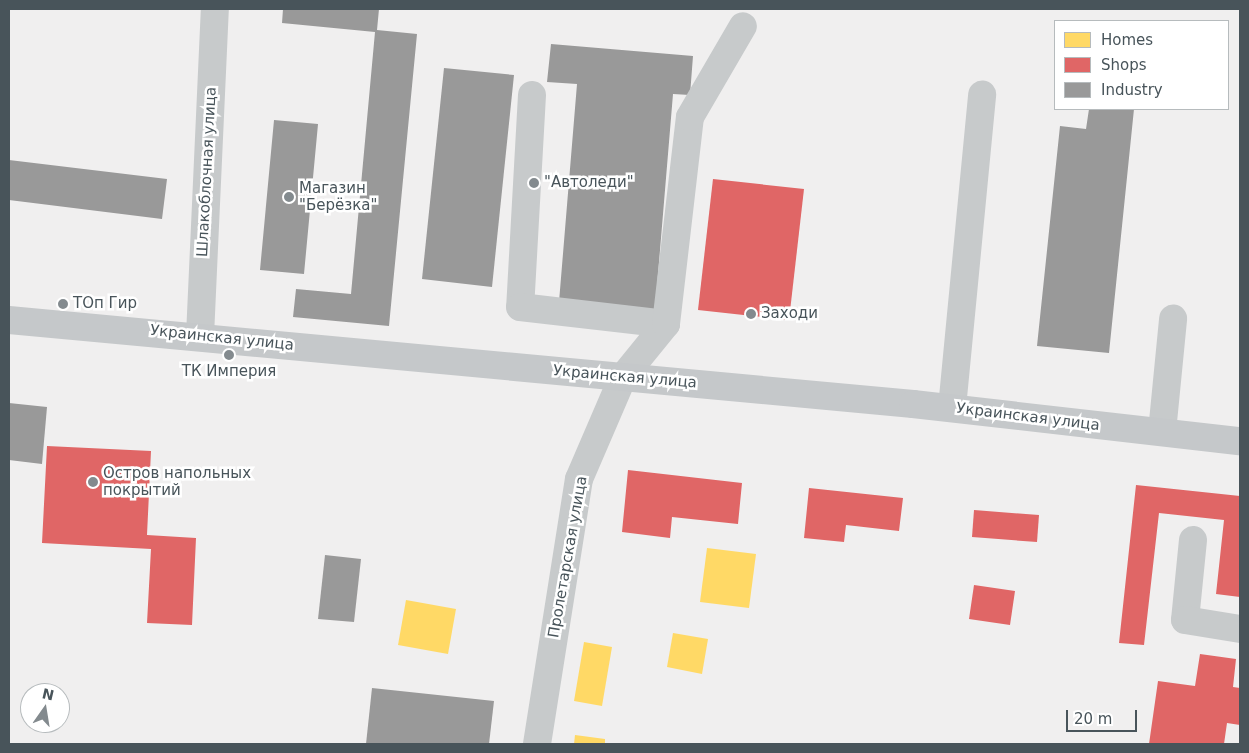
<!DOCTYPE html>
<meta charset="utf-8">
<style>
body{margin:0}
#map{position:relative;width:1249px;height:753px;overflow:hidden;background:#f0efef;font-family:"DejaVu Sans",sans-serif}
div>[style]{position:absolute}
[style*='--x']{left:calc(var(--x)*1px);top:calc(var(--y)*1px);width:calc(var(--w)*1px);rotate:calc(var(--a)*1deg)}
.homes>*{inset:0;background:#ffd966}
.shops>*{inset:0;background:#e06666}
.industry>*{inset:0;background:#999}
.minor>*{height:28px;margin:-14px;padding:0 14px;transform-origin:14px;border-radius:14px;background:#c7cacb}
.major>*{height:28px;margin:-14px;padding:0 14px;transform-origin:14px;border-radius:14px;background:#c5c8ca}
.dots>*{width:14px;height:14px;translate:-50% -50%;box-sizing:border-box;border:2px solid #fff;border-radius:50%}
span{translate:-50% -50%;white-space:nowrap;text-align:center;line-height:1.15;-webkit-text-stroke:5px #fff;paint-order:stroke}
.street-label{font-size:15px;color:#48545a}
.poi-label{font-size:15px;color:#48545a}
.left{translate:0 -50%;text-align:left}
.frame{position:absolute;inset:0;border:10px solid #48545a;pointer-events:none}
.legend{position:absolute;left:1054px;top:20px;width:175px;height:90px;box-sizing:border-box;background:#fff;border:1px solid #b6bbbd;margin:0;padding:6px 9px;list-style:none;font-size:15px;color:#48545a}
.legend li{display:flex;align-items:center;gap:10px;height:25px}
.legend b{width:25px;border:1px solid #b6bbbd}
.north{position:absolute;left:20px;top:683px;width:50px;height:50px;box-sizing:border-box;background:#fff;border:1px solid #b6bbbd;border-radius:50%;rotate:13deg;font-size:14px;font-weight:700;line-height:20px;text-align:center;color:#48545a}
.north::after{content:'';display:block;margin:auto;width:18px;height:22px;background:#838a8e;clip-path:polygon(50% 0,100% 100%,50% 72%,0 100%)}
.scale{position:absolute;left:1066px;top:710px;width:71px;height:22px;box-sizing:border-box;border:2px solid #48545a;border-top:0;padding-left:6px;font-size:15px;line-height:18px;white-space:nowrap;color:#48545a;-webkit-text-stroke:4px #fff;paint-order:stroke}
</style>
<div id="map">
<div class="homes">
<div style="clip-path:polygon(707px 548px,756px 554px,749px 608px,700px 602px)"></div>
<div style="clip-path:polygon(406px 600px,456px 609px,448px 654px,398px 645px)"></div>
<div style="clip-path:polygon(673px 633px,708px 639px,702px 674px,667px 667px)"></div>
<div style="clip-path:polygon(584px 642px,612px 647px,602px 706px,574px 701px)"></div>
<div style="clip-path:polygon(575px 735px,605px 739px,605px 744px,574px 744px)"></div>
</div>
<div class="shops">
<div style="clip-path:polygon(713px 179px,804px 189px,789px 320px,698px 310px)"></div>
<div style="clip-path:polygon(47px 446px,151px 451px,147px 535px,196px 538px,192px 625px,147px 623px,151px 549px,42px 543px)"></div>
<div style="clip-path:polygon(628px 470px,742px 483px,738px 524px,672px 517px,670px 538px,622px 532px)"></div>
<div style="clip-path:polygon(1136px 485px,1240px 496px,1240px 597px,1216px 594px,1224px 520px,1159px 513px,1144px 645px,1119px 643px)"></div>
<div style="clip-path:polygon(809px 488px,903px 498px,899px 531px,846px 525px,844px 542px,804px 538px)"></div>
<div style="clip-path:polygon(974px 510px,1039px 515px,1037px 542px,972px 537px)"></div>
<div style="clip-path:polygon(974px 585px,1015px 591px,1010px 625px,969px 619px)"></div>
<div style="clip-path:polygon(1200px 654px,1236px 659px,1233px 687px,1240px 688px,1240px 725px,1227px 723px,1224px 744px,1149px 744px,1158px 681px,1195px 686px)"></div>
</div>
<div class="industry">
<div style="clip-path:polygon(283px 9px,379px 9px,377px 30px,417px 34px,389px 326px,293px 317px,296px 289px,351px 294px,375px 32px,282px 23px)"></div>
<div style="clip-path:polygon(551px 44px,693px 56px,690px 95px,673px 94px,655px 310px,559px 302px,577px 84px,547px 82px)"></div>
<div style="clip-path:polygon(444px 68px,514px 75px,492px 287px,422px 279px)"></div>
<div style="clip-path:polygon(1089px 109px,1134px 109px,1109px 353px,1037px 346px,1060px 126px,1086px 129px)"></div>
<div style="clip-path:polygon(274px 120px,318px 124px,304px 274px,260px 270px)"></div>
<div style="clip-path:polygon(9px 160px,167px 179px,162px 219px,9px 200px)"></div>
<div style="clip-path:polygon(9px 403px,47px 407px,42px 464px,9px 460px)"></div>
<div style="clip-path:polygon(325px 555px,361px 559px,354px 622px,318px 619px)"></div>
<div style="clip-path:polygon(372px 688px,494px 701px,489px 744px,366px 744px)"></div>
</div>
<div class="minor">
<div style="--x:532;--y:95;--w:212;--a:93.2"></div>
<div style="--x:520;--y:307;--w:147;--a:6.6"></div>
<div style="--x:200;--y:336;--w:327;--a:-87.4"></div>
<div style="--x:952;--y:408;--w:315;--a:-84.5"></div>
<div style="--x:1162;--y:432;--w:114;--a:-84.4"></div>
<div style="--x:1193;--y:540;--w:80;--a:95.7"></div>
<div style="--x:1185;--y:620;--w:56;--a:9.3"></div>
<div style="--x:537;--y:744;--w:268;--a:-81"></div>
<div style="--x:579;--y:479;--w:111;--a:-66.7"></div>
<div style="--x:623;--y:377;--w:68;--a:-50.9"></div>
<div style="--x:666;--y:324;--w:208;--a:-83.4"></div>
<div style="--x:690;--y:117;--w:105;--a:-59.8"></div>
</div>
<div class="major">
<div style="--x:9;--y:320;--w:908;--a:5.31"></div>
<div style="--x:913;--y:404;--w:329;--a:6.5"></div>
</div>
<div class="dots">
<div style="left:534px;top:183px;background:#838a8e"></div>
<div style="left:289px;top:197px;background:#838a8e"></div>
<div style="left:63px;top:304px;background:#838a8e"></div>
<div style="left:751px;top:314px;background:#838a8e"></div>
<div style="left:229px;top:355px;background:#838a8e"></div>
<div style="left:93px;top:482px;background:#838a8e"></div>
</div>
<div class="street-label">
<span style="left:207px;top:172px;rotate:-87deg">Шлакоблочная улица</span>
<span style="left:222px;top:338px;rotate:6deg">Украинская улица</span>
<span style="left:625px;top:377px;rotate:5deg">Украинская улица</span>
<span style="left:1028px;top:417px;rotate:7deg">Украинская улица</span>
<span style="left:568px;top:557px;rotate:-80deg">Пролетарская улица</span>
</div>
<div class="poi-label">
<span class="left" style="left:544px;top:183px">"Автоледи"</span>
<span class="left" style="left:299px;top:197px">Магазин<br>"Берёзка"</span>
<span class="left" style="left:73px;top:304px">ТОп Гир</span>
<span class="left" style="left:761px;top:314px">Заходи</span>
<span style="left:229px;top:372px">ТК Империя</span>
<span class="left" style="left:103px;top:482px">Остров напольных<br>покрытий</span>
</div>
<div class="frame"></div>
<ul class="legend">
<li><b style="height:14px;background:#ffd966"></b>Homes</li>
<li><b style="height:14px;background:#e06666"></b>Shops</li>
<li><b style="height:14px;background:#999"></b>Industry</li>
</ul>
<div class="north">N</div>
<div class="scale">20 m</div>
</div>
